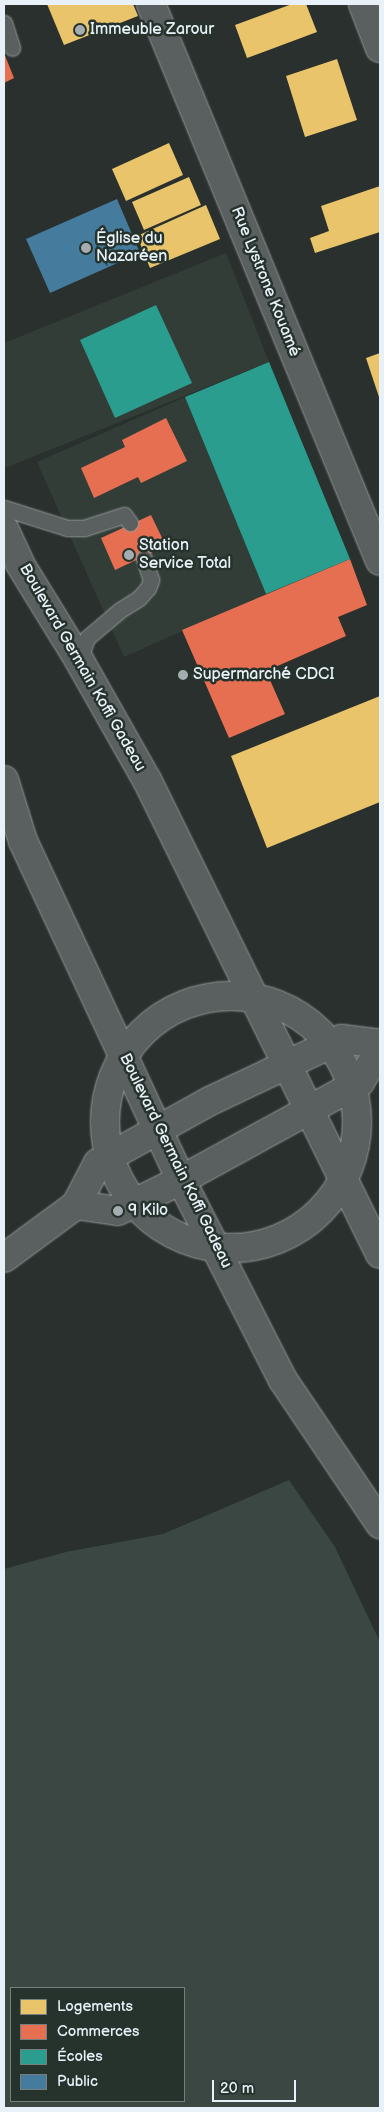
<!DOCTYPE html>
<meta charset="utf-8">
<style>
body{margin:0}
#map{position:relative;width:384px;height:2112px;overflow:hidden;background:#29302d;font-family:"Balsamiq Sans",sans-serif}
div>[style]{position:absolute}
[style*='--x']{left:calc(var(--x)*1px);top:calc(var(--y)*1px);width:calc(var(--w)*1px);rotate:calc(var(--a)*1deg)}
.built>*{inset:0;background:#323d38}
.green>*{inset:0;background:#3b4743}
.homes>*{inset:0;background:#e9c46a}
.shops>*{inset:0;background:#e76f51}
.schools>*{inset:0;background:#2a9d8f}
.public>*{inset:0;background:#457b9d}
.roads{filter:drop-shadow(0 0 1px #959a9a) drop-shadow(0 0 1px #959a9a)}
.lane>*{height:15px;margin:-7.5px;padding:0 7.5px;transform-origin:7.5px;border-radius:7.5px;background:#5a6060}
.street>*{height:28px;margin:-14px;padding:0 14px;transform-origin:14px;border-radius:14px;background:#5a6060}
.secondary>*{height:28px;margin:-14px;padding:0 14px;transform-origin:14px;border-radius:14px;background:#5a6060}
.primary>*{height:28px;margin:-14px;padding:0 14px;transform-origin:14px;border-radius:14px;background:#5a6060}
.primary>.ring{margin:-14px;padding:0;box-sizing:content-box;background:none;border:28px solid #5a6060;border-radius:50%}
.dots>*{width:14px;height:14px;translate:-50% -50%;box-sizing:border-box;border:2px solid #26332d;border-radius:50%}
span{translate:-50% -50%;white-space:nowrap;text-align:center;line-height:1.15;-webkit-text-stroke:5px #26332d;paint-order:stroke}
.poi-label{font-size:16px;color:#e8f1f8}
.left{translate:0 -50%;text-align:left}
.street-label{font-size:16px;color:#e8f1f8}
.frame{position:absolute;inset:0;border:5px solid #e8f1f8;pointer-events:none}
.legend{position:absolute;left:10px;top:1987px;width:175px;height:115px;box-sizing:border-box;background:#26332d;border:1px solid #747f7e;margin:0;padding:6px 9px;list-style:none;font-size:15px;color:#e8f1f8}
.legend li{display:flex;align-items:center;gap:10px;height:25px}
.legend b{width:25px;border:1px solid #747f7e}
.scale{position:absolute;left:212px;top:2080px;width:84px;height:22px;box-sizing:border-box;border:2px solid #e8f1f8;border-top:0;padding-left:6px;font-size:15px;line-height:18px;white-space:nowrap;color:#e8f1f8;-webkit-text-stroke:4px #26332d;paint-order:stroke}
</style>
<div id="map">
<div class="built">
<div style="clip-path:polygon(226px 253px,269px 362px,5px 468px,4px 343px)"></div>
<div style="clip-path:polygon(185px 397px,266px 594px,124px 657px,37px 462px)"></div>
</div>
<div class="green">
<div style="clip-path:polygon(evenodd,289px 1480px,335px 1547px,380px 1642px,380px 2108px,4px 2108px,4px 1569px,66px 1552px,163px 1534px,289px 1480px,11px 1988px,184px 1988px,184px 2101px,11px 2101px,11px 1988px)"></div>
</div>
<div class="homes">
<div style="clip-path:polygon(47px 4px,133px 4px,138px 16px,64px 45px)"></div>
<div style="clip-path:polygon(292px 4px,306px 4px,317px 32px,247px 58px,235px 25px)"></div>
<div style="clip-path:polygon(337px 59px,357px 120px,305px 137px,286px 76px)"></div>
<div style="clip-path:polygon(169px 143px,183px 175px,126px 201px,112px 169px)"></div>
<div style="clip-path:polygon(189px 177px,201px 205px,144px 230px,132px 202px)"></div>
<div style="clip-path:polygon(380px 186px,380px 232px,315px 253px,310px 238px,329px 231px,321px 206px)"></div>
<div style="clip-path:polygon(206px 205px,220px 239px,150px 268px,137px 236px)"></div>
<div style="clip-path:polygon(380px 353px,380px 400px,366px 358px)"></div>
<div style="clip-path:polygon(380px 696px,380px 802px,267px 848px,231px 756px)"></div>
</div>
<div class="shops">
<div style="clip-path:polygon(4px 53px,14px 78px,4px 83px)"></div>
<div style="clip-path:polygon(166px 418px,187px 461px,141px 483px,138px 477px,94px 498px,81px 468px,125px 447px,122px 440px)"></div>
<div style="clip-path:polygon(151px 515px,166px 546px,115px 570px,101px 538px)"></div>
<div style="clip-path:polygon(350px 559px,367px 605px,338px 617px,346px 636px,266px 671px,285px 714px,229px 738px,182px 630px)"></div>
</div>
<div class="schools">
<div style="clip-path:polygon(156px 305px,192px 383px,115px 418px,80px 340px)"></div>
<div style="clip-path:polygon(269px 362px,350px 559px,266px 594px,185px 397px)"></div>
</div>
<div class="public">
<div style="clip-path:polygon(117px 199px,140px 253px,50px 293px,26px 239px)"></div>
</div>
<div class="roads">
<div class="lane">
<div style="--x:4;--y:23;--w:26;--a:72"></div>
<div style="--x:4;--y:508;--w:66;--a:17.6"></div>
<div style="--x:67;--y:528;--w:17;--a:0"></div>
<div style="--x:84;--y:528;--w:42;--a:-18"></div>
<div style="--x:124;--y:515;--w:10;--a:53"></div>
<div style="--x:79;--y:660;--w:23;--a:-70"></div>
<div style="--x:87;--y:638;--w:43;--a:-40.3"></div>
<div style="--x:120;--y:610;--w:22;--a:-32"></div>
<div style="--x:139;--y:598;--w:13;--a:-48"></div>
<div style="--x:148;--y:588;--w:9;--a:-69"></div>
<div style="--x:151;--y:580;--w:23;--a:-108"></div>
</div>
<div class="street">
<div style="--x:151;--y:4;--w:602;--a:67.65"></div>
<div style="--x:363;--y:4;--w:47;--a:68.9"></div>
</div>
<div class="secondary">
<div style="--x:76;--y:1205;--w:42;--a:8.1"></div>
<div style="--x:118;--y:1211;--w:70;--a:-26.2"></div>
<div style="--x:181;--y:1180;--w:204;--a:-28.7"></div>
<div style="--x:360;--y:1082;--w:39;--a:-59"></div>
<div style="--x:4;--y:1258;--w:89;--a:-36.4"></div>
<div style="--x:76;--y:1205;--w:47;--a:-62.4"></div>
<div style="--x:98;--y:1163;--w:128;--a:-29"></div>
<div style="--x:210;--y:1101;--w:145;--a:-25.3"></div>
<div style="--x:341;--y:1039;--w:39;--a:7"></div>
</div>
<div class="primary">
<div style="--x:4;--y:529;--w:38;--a:65"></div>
<div style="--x:20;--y:564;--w:113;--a:58.4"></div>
<div style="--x:79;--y:660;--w:138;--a:60.5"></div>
<div style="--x:147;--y:780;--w:528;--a:63.82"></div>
<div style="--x:4;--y:780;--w:64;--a:72.7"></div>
<div style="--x:23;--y:841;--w:374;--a:65"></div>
<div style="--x:181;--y:1180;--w:225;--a:63"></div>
<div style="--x:283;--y:1380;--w:174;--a:56"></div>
<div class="ring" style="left:105px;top:996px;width:224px;height:224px"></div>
</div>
</div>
<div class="dots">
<div style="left:80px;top:30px;background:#a5adb1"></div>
<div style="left:86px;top:248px;background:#a5adb1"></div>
<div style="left:129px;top:555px;background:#a5adb1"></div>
<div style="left:183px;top:675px;background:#a5adb1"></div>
<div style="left:118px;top:1211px;background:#a5adb1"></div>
</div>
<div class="poi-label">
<span class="left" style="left:90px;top:30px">Immeuble Zarour</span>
<span class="left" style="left:96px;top:248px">Église du<br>Nazaréen</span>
<span class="left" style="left:139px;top:555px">Station<br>Service Total</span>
<span class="left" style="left:193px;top:675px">Supermarché CDCI</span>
<span class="left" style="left:128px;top:1211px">9 Kilo</span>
</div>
<div class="street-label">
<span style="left:265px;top:282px;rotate:68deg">Rue Lystrone Kouamé</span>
<span style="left:82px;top:668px;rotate:60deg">Boulevard Germain Koffi Gadeau</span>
<span style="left:175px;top:1161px;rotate:64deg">Boulevard Germain Koffi Gadeau</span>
</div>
<div class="frame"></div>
<ul class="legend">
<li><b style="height:14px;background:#e9c46a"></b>Logements</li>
<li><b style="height:14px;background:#e76f51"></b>Commerces</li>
<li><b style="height:14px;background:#2a9d8f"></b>Écoles</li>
<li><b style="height:14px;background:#457b9d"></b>Public</li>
</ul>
<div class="scale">20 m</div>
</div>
